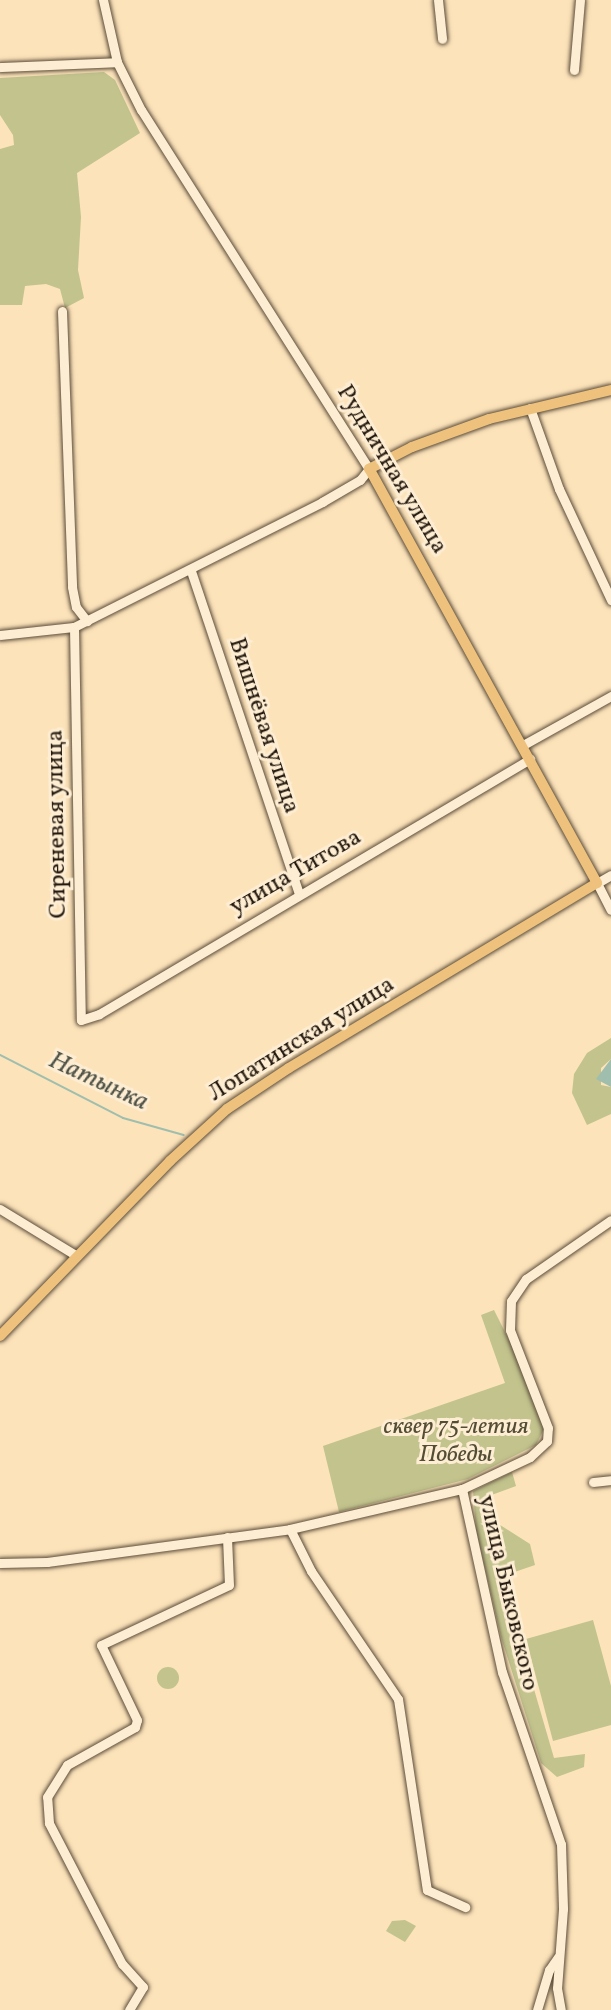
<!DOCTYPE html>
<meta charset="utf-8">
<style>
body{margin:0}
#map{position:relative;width:611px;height:2010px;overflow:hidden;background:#fce3ba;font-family:Vollkorn,serif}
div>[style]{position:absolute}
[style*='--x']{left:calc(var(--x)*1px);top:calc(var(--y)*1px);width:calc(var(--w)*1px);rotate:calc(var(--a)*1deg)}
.green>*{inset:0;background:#c2c38d}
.round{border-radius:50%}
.water>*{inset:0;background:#9fbeae}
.stream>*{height:2px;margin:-1px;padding:0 1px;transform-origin:1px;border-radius:1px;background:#9fbeae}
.roads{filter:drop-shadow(0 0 2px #5b4c3a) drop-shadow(0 0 2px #5b4c3a)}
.minor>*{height:9px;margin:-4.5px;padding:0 4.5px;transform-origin:4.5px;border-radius:4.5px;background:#fdedd2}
.major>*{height:10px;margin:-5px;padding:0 5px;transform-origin:5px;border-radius:5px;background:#eec27d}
span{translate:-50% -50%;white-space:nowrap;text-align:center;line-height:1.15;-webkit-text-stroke:6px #fdedd2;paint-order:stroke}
.street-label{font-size:24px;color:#251a0f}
.park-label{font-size:24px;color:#544d35;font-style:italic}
.water-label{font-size:26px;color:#505347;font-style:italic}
</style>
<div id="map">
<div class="green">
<div style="clip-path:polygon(104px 72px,115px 80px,140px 133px,77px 173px,81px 217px,78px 270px,84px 298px,65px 308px,60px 289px,46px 284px,25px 286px,22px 305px,0 305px,0 149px,14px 145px,13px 135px,0 115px,0 78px)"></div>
<div style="clip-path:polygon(611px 1038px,611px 1059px,601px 1068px,601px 1085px,611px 1087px,611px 1114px,587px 1125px,572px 1093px,574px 1074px,587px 1053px)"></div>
<div style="clip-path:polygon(494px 1310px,522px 1366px,546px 1425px,536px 1445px,468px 1479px,339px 1512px,323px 1446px,505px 1383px,481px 1315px)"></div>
<div style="clip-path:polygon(512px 1472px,516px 1486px,486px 1497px,489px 1518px,530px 1544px,535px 1565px,506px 1575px,504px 1599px,519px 1611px,512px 1628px,522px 1648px,554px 1758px,585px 1754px,584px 1767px,557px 1777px,541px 1763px,501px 1637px,476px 1530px,473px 1491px)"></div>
<div style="clip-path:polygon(593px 1620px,611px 1686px,611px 1725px,553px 1741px,526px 1639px)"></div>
<div class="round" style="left:157px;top:1667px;width:22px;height:22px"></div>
<div style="clip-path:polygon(405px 1920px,416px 1926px,405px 1942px,386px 1931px,392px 1921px)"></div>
</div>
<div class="water">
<div style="clip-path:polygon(611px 1059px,611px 1087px,596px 1079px)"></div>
</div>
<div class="stream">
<div style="--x:0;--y:1055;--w:138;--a:27.1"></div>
<div style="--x:123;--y:1118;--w:63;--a:15.6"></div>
</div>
<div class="roads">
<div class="minor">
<div style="--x:438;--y:0;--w:39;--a:84"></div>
<div style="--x:0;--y:67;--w:117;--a:-2.4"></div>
<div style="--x:574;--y:70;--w:70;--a:-85.1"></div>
<div style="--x:62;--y:311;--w:276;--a:87.9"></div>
<div style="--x:72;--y:587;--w:20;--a:79"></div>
<div style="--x:76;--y:607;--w:18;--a:52"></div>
<div style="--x:530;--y:408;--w:86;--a:70.3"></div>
<div style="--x:559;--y:489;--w:123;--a:64.9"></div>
<div style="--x:191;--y:571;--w:340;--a:71.5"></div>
<div style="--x:74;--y:627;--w:393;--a:89"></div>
<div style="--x:81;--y:1020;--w:19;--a:-18"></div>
<div style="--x:99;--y:1014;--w:501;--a:-30.61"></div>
<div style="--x:0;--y:635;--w:74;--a:-6.2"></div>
<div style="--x:74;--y:627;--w:278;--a:-26.7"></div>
<div style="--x:322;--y:502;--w:44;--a:-30.1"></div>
<div style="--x:360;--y:480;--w:14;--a:-51"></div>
<div style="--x:369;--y:469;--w:425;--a:-122.4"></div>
<div style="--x:141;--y:110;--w:54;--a:-116.6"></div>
<div style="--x:117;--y:62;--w:64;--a:-102.7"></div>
<div style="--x:523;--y:745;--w:101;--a:-29.1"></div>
<div style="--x:611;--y:875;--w:16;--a:150"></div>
<div style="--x:597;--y:883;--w:30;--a:63"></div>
<div style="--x:0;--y:1209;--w:90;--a:31.4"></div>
<div style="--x:593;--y:1482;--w:18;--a:-6"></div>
<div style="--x:462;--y:1489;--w:187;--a:77.7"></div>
<div style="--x:502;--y:1672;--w:182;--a:71.1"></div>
<div style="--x:561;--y:1844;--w:65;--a:88.2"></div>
<div style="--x:563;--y:1909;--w:79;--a:94.3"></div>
<div style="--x:557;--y:1988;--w:22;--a:80"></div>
<div style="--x:290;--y:1529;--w:47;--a:63.4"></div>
<div style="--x:311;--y:1571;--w:155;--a:55.8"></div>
<div style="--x:398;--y:1699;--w:193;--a:81.4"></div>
<div style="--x:427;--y:1890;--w:42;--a:24.1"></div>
<div style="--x:0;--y:1563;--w:47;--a:-1.2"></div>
<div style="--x:47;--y:1562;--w:245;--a:-7.7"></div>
<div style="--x:290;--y:1529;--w:177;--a:-13.1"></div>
<div style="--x:462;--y:1489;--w:75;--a:-25.2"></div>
<div style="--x:530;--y:1457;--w:23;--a:-43"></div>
<div style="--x:547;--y:1441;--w:13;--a:-86"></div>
<div style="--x:548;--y:1428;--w:105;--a:-111.2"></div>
<div style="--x:510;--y:1330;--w:29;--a:-88"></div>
<div style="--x:511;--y:1301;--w:27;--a:-56"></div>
<div style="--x:526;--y:1279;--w:103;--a:-34.8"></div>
<div style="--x:129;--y:2010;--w:27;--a:-59"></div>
<div style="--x:143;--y:1987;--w:31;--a:-132"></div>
<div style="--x:122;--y:1964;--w:159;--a:-117.4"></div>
<div style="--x:49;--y:1823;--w:26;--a:-94"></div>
<div style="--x:47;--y:1797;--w:38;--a:-58"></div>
<div style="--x:67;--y:1765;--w:78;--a:-29.2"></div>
<div style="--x:135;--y:1727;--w:7;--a:-74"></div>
<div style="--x:137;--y:1720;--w:83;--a:-115.6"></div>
<div style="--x:101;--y:1645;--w:141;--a:-25.1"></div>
<div style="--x:229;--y:1585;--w:48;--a:-92.4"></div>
<div style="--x:537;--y:2010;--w:42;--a:-73.3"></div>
<div style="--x:549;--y:1970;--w:16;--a:-55"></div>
</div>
<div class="major">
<div style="--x:0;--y:1336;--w:244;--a:-45.8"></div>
<div style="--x:170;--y:1161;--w:77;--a:-42.4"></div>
<div style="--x:227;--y:1109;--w:74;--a:-33.5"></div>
<div style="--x:289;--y:1068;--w:359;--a:-31"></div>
<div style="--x:597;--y:883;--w:473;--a:-118.8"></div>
<div style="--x:369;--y:469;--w:48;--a:-27.1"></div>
<div style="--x:412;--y:447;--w:82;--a:-20"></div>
<div style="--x:489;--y:419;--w:125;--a:-13.4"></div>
</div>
</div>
<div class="street-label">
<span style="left:391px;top:470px;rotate:59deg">Рудничная улица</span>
<span style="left:263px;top:726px;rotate:72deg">Вишнёвая улица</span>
<span style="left:58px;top:824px;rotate:-91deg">Сиреневая улица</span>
<span style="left:296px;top:873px;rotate:-30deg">улица Титова</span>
<span style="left:302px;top:1040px;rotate:-32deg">Лопатинская улица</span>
<span style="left:507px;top:1593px;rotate:77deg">улица Быковского</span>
</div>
<div class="park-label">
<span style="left:456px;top:1442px">сквер 75-летия<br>Победы</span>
</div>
<div class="water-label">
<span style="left:98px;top:1082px;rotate:25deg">Натынка</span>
</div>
</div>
